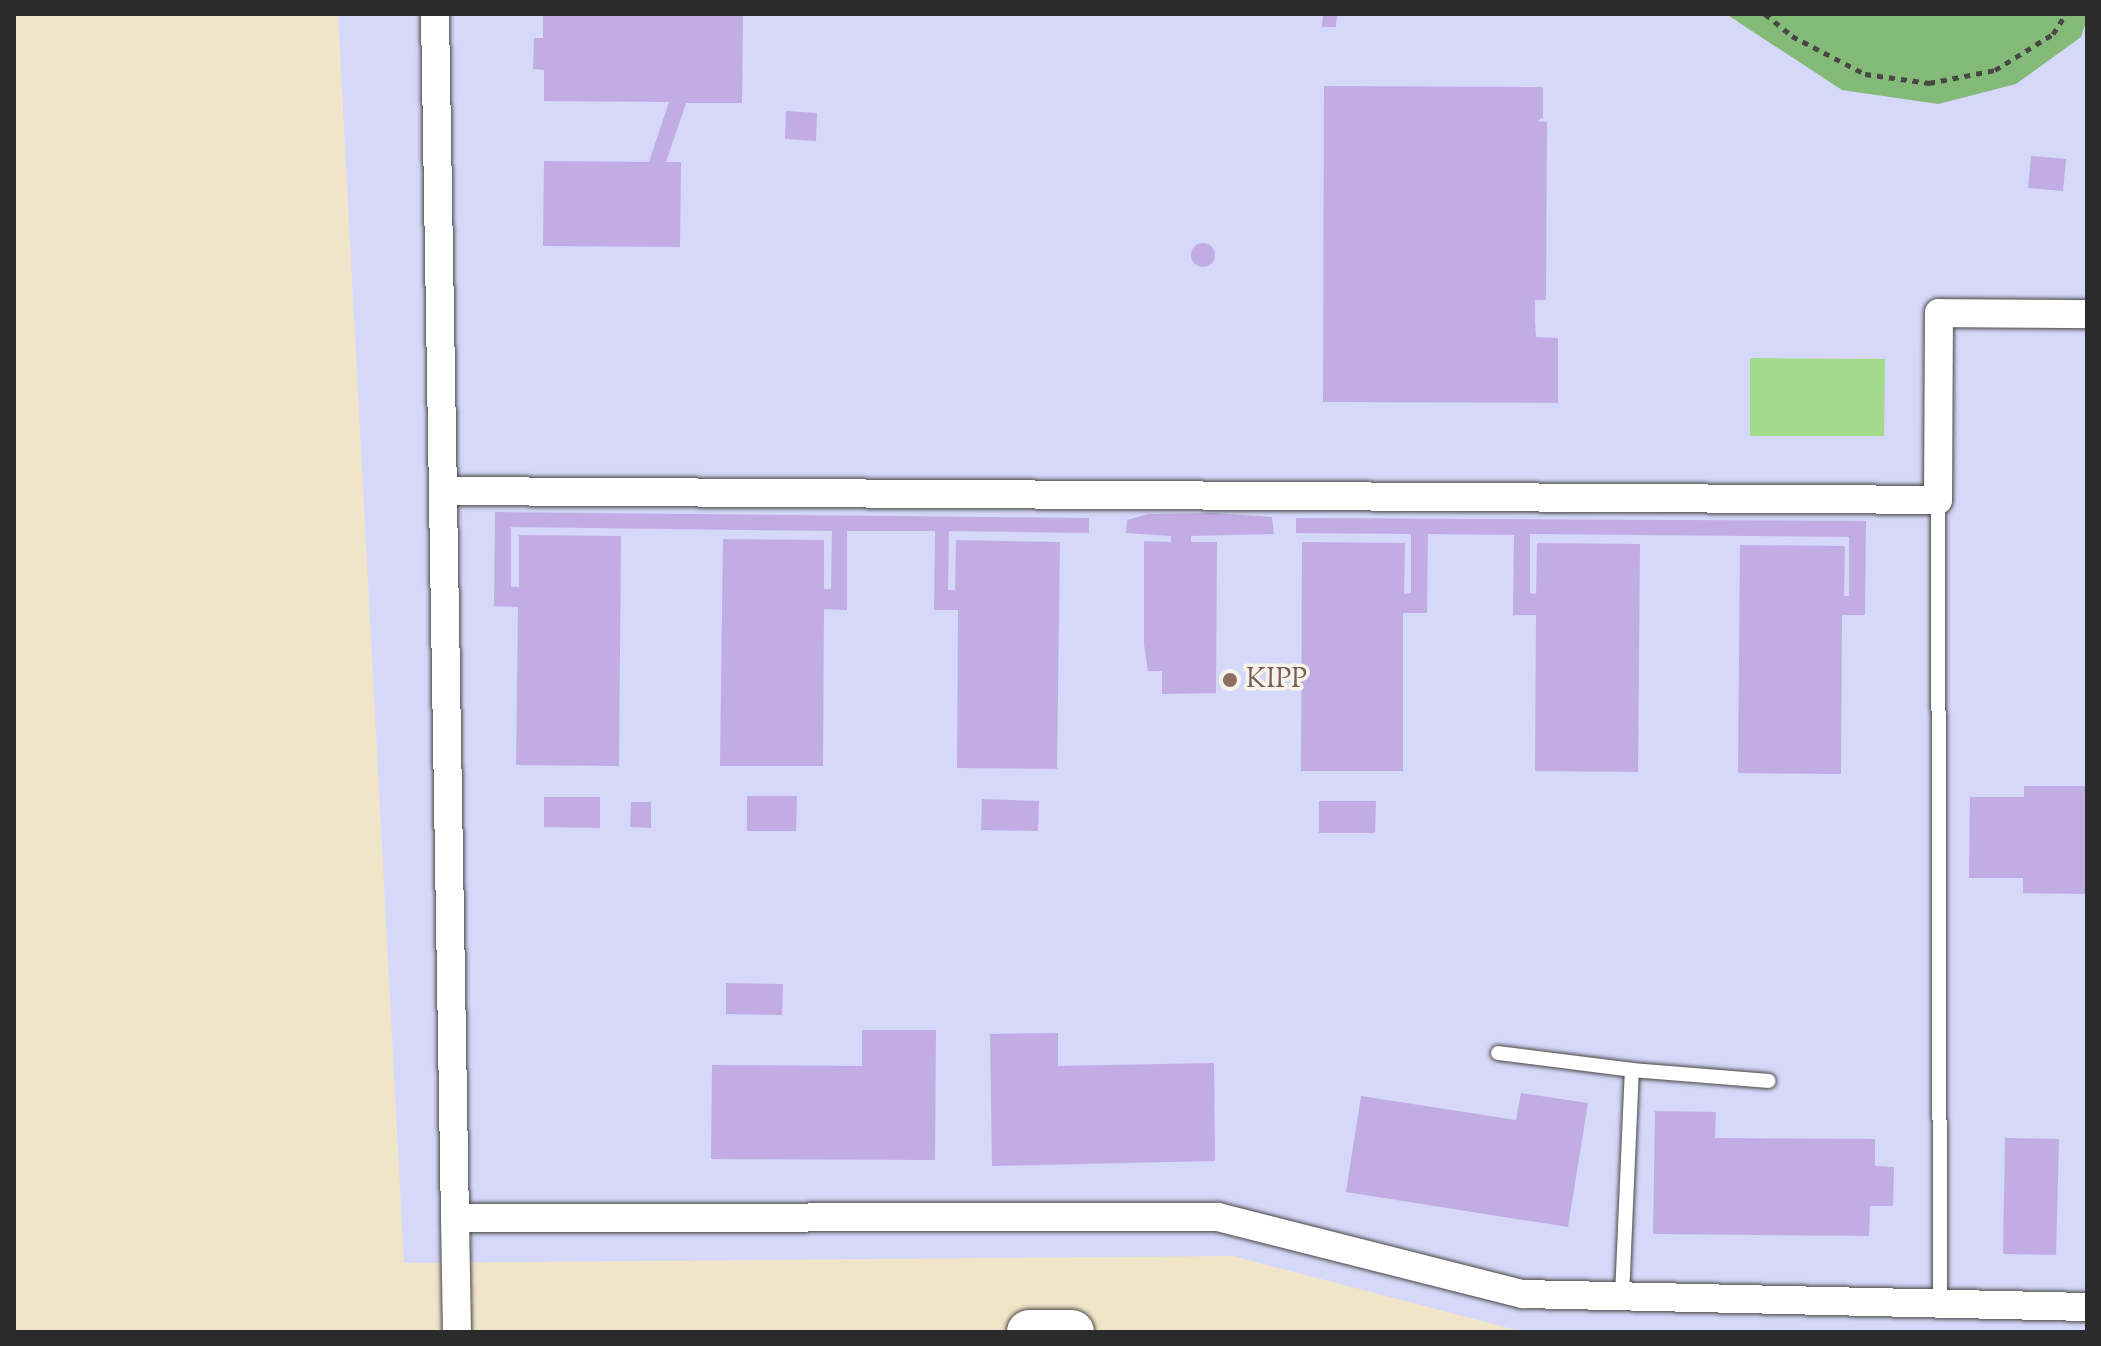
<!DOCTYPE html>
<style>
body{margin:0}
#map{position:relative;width:2101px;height:1346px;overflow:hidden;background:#f0e4c9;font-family:"Sorts Mill Goudy",serif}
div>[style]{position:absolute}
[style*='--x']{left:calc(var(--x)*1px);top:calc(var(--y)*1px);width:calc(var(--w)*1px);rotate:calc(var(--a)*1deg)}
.built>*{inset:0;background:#d5d8f9}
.green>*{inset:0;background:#a4da8b}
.forest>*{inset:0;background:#83ba77}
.building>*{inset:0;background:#c1ade3}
.round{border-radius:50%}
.path>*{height:5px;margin-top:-2.5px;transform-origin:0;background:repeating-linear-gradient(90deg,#494743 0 6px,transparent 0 12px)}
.roads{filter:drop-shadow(0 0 2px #494743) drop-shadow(0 0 2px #494743)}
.lane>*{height:14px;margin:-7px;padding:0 7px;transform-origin:7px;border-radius:7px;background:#fff}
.street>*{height:28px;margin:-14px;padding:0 14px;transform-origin:14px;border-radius:14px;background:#fff}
.primary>*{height:44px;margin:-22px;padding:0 22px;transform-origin:22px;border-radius:22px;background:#fff}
.dots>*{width:22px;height:22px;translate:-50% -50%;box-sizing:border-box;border:4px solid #f7f3e8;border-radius:50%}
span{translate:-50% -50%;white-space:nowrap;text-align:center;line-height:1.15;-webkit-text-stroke:7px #f7f3e8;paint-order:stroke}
.education-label{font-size:28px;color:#785e54}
.left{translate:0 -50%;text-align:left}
.frame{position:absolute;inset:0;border:16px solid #2b2b2b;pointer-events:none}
</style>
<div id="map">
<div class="built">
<div style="clip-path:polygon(338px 14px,1726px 14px,1736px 22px,2081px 37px,2087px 19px,2087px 1332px,1524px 1332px,1233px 1256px,404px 1263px)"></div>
</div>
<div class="green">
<div style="clip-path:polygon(1750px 358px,1885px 359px,1884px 436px,1750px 436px)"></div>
</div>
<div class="forest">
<div style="clip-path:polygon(1726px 14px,2087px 14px,2087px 19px,2081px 37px,2016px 84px,1938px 104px,1842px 90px)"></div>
</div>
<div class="building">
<div style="clip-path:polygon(543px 14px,743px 14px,742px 103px,686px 103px,666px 162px,681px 162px,680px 247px,543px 246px,544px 161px,649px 162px,669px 102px,544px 101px,544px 70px,533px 69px,534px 38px,543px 38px)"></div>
<div style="clip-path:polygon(1323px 14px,1337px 14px,1336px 27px,1322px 27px)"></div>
<div style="clip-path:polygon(1324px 86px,1543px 87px,1543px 118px,1537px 121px,1547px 122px,1546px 300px,1535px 300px,1535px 322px,1536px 337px,1558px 338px,1558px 403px,1323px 402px)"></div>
<div style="clip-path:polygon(786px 111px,817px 113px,816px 141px,785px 139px)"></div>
<div style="clip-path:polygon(2031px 156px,2066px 159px,2063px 191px,2028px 188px)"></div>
<div class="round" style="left:1191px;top:243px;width:24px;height:24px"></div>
<div style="clip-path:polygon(495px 512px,1089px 518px,1089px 533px,949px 531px,948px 590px,955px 590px,956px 540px,1060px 542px,1057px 769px,957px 768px,958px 610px,934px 610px,935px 531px,847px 531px,847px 610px,824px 609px,823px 766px,720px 766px,723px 539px,824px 540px,824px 589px,831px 589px,832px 531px,511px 527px,511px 587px,519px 587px,519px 535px,621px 536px,619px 766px,516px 765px,518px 607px,494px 606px)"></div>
<div style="clip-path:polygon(1213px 513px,1272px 517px,1274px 534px,1191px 536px,1191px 542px,1217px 542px,1216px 693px,1162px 694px,1162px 671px,1148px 671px,1144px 645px,1144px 541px,1171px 542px,1171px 536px,1126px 533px,1127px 520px,1148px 514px)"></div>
<div style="clip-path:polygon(1296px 518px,1866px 521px,1865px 615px,1842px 615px,1841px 774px,1738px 773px,1740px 545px,1845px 546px,1844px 596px,1849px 596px,1849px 537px,1530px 534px,1530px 593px,1536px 594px,1537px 543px,1640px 544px,1638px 772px,1535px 771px,1536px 615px,1513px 615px,1514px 535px,1428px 534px,1427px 613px,1403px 613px,1403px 771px,1301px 771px,1302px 542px,1405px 543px,1404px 594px,1411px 593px,1411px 534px,1296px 533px)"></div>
<div style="clip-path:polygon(2024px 786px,2087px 786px,2087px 894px,2023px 893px,2023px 878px,1969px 878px,1970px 797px,2024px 797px)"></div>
<div style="clip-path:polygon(747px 796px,797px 796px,796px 831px,747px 831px)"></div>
<div style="clip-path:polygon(544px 797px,600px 797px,600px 828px,544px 827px)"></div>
<div style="clip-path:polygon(982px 799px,1039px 801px,1038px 831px,981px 830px)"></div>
<div style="clip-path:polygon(1319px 801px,1376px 801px,1375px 833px,1319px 833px)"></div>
<div style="clip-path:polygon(631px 802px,651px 802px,651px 828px,630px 827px)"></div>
<div style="clip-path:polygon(726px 983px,783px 984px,782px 1015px,726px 1014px)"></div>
<div style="clip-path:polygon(862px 1030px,936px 1030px,935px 1160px,711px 1159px,712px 1065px,862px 1066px)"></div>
<div style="clip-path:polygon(1058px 1033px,1058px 1066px,1214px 1063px,1215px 1161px,992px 1166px,990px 1034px)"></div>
<div style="clip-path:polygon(1521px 1093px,1588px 1103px,1568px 1227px,1346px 1192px,1361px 1096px,1516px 1120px)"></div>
<div style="clip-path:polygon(1655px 1111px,1716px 1112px,1715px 1138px,1875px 1139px,1875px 1166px,1894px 1167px,1893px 1206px,1870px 1206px,1869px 1236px,1653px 1234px)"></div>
<div style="clip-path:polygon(2005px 1138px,2059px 1139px,2056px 1255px,2003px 1254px)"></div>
</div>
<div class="path">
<div style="--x:1765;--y:14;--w:35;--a:39"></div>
<div style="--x:1792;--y:36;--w:82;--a:27.5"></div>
<div style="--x:1865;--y:74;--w:65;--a:8"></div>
<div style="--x:1929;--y:83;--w:67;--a:-11.1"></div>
<div style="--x:1995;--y:70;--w:68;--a:-31.8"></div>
<div style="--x:2053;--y:34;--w:24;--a:-57"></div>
</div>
<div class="roads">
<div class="lane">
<div style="--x:1938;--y:500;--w:804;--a:89.86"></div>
<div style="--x:1498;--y:1053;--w:135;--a:7.2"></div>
<div style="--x:1622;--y:1296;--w:226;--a:-87.5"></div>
<div style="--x:1632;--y:1070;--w:137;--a:4.6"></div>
</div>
<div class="street">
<div style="--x:435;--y:14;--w:1204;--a:89.05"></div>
<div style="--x:455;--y:1218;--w:763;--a:-0.08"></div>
<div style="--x:1218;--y:1217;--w:315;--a:14.2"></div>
<div style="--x:1523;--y:1294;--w:564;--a:1.32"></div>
<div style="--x:443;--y:491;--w:1495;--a:0.34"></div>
<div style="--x:1938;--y:500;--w:187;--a:-89.7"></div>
<div style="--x:1939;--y:313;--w:148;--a:0.4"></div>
<div style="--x:455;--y:1218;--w:114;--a:89"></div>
</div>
<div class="primary">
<div style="--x:1029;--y:1332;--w:43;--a:0"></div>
</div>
</div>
<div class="dots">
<div style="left:1230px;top:680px;background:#8d6e63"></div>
</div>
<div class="education-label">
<span class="left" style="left:1246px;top:680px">KIPP</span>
</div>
<div class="frame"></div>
</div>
